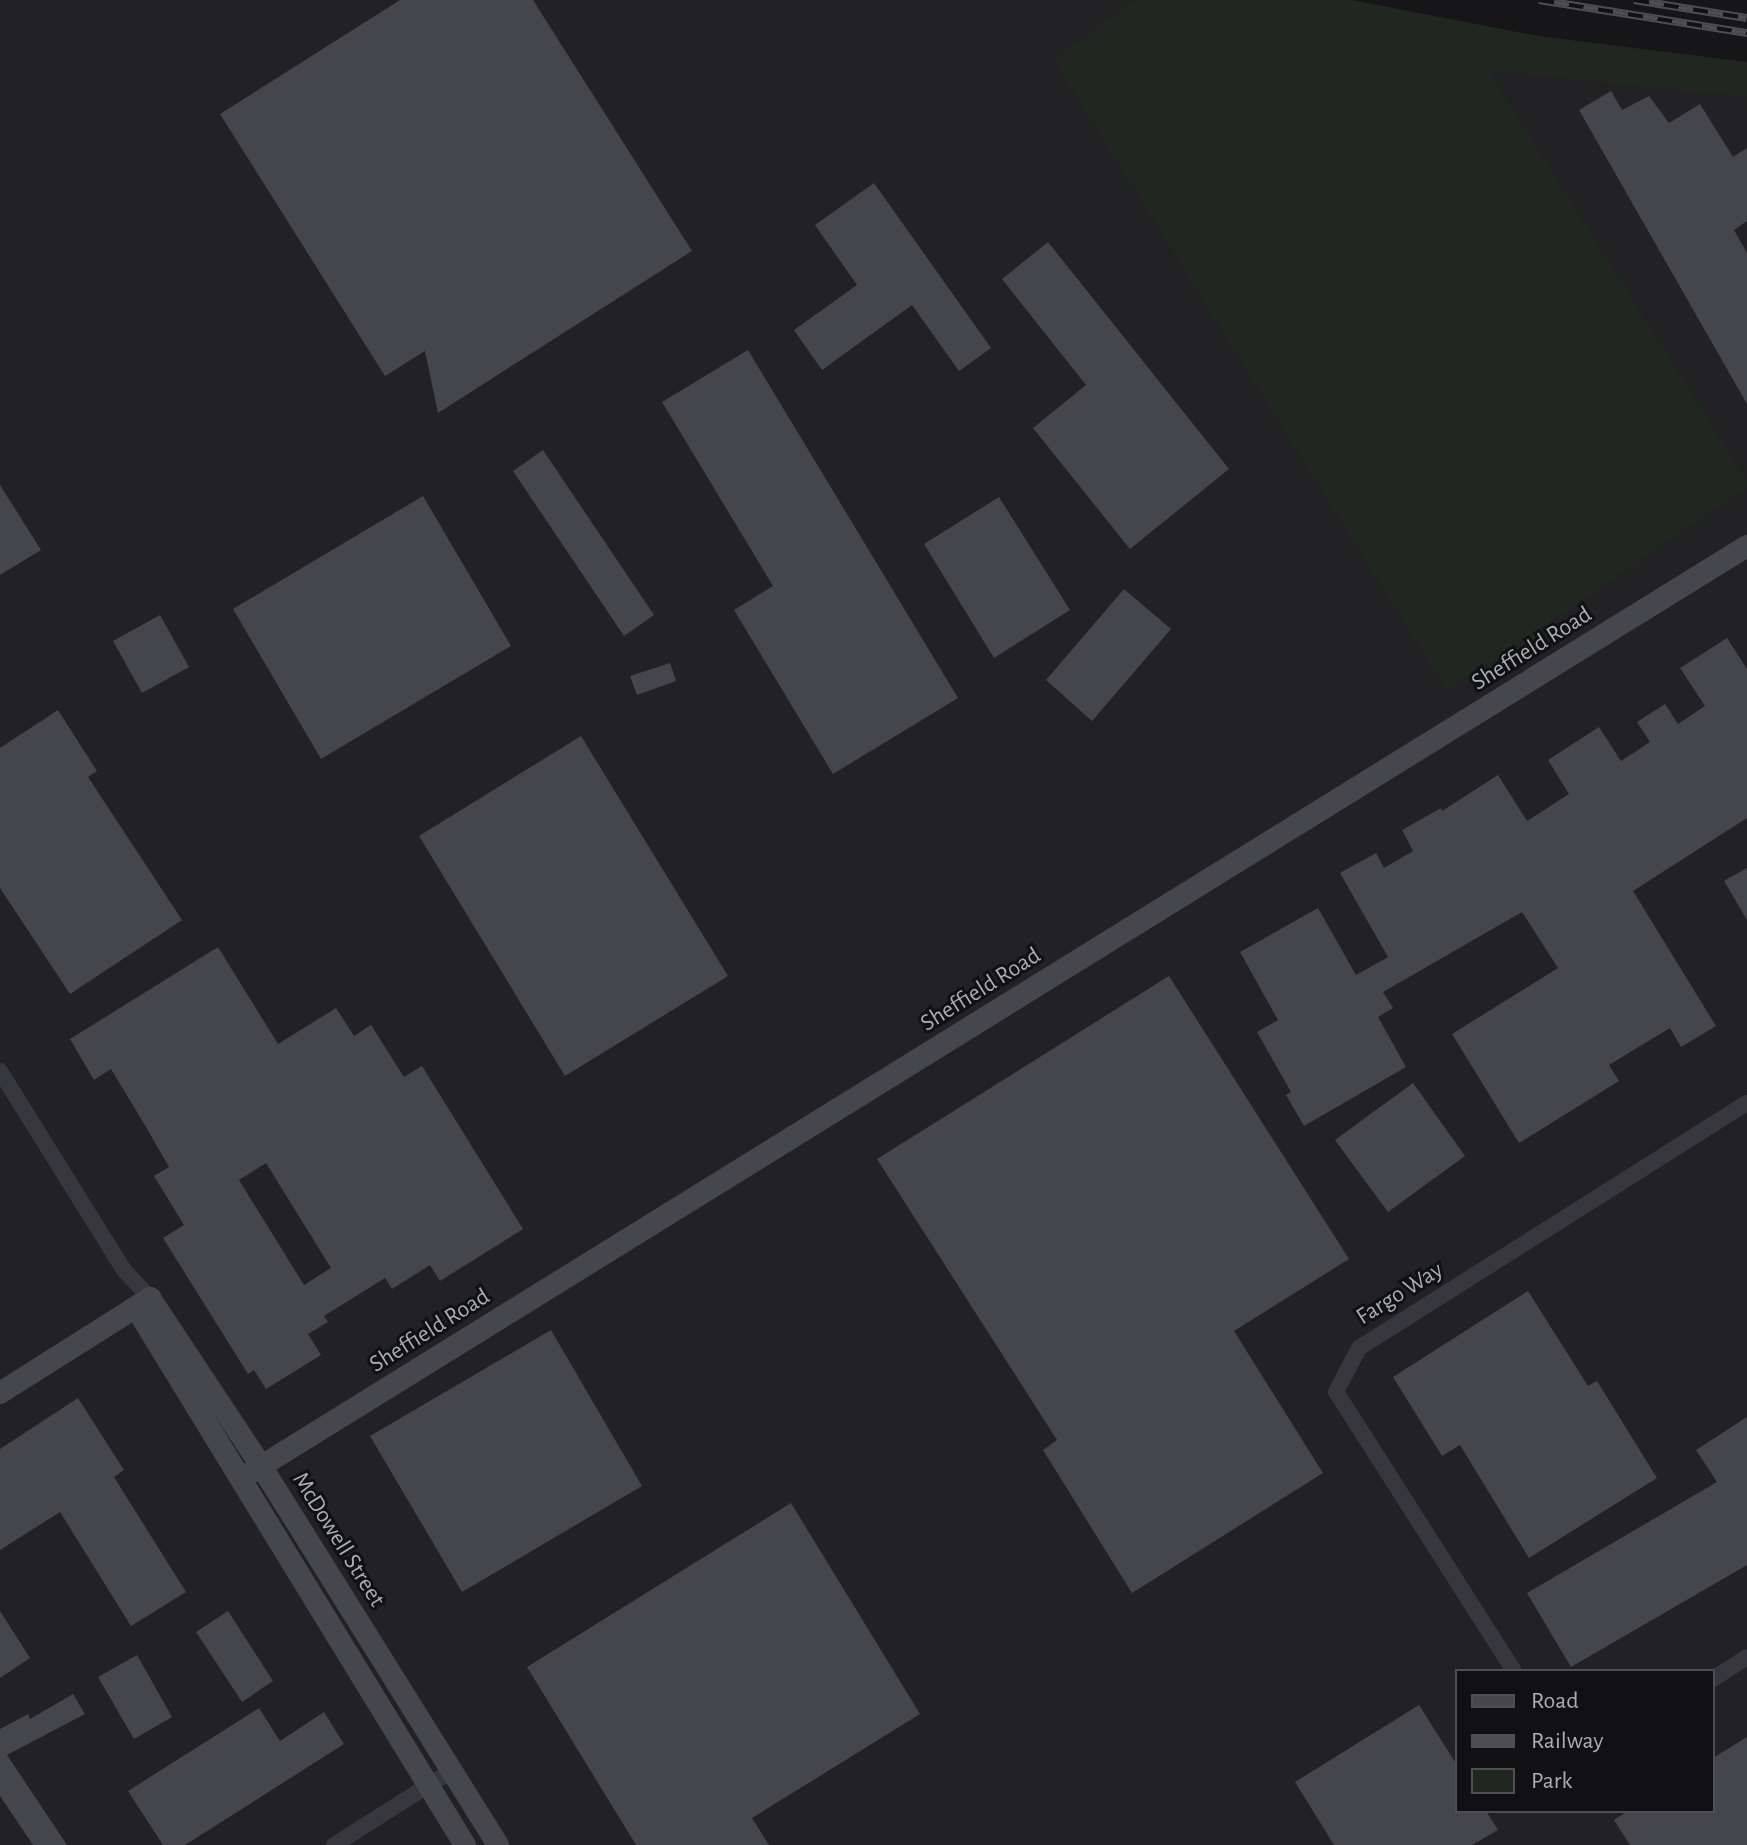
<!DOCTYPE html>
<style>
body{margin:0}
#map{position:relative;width:1747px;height:1845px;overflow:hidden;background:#161618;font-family:"Alegreya Sans",sans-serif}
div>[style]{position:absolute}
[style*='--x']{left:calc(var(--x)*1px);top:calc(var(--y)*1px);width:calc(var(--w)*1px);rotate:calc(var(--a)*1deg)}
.built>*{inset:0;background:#222225}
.green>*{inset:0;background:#202721}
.building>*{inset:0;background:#45464b}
.street>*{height:16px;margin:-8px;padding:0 8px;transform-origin:8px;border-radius:8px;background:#37383d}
.secondary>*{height:22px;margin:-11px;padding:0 11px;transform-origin:11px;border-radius:11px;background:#45474c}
.rail>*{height:8px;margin-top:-4px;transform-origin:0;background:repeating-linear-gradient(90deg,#111113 0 15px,#4c4e53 0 30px);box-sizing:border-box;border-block:2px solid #4c4e53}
span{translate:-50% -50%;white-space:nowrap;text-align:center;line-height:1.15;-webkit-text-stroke:6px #111113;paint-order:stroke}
.street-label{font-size:24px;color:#a8adb7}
.legend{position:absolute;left:1455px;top:1669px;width:260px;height:144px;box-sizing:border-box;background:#111113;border:2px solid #4d4f55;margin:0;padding:10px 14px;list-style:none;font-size:24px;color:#a8adb7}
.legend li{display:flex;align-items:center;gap:16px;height:40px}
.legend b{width:40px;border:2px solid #4d4f55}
</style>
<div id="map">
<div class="built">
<div style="clip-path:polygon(evenodd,0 0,1133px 0,1055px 60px,1447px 690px,1747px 488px,1747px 1845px,0 1845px,0 0,1457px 1671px,1713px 1671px,1713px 1811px,1457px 1811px,1457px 1671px)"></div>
<div style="clip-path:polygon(1487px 69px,1747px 98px,1747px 480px)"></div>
</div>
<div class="green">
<div style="clip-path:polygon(1133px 0,1352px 0,1538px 36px,1747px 62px,1747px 98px,1488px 70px,1747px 480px,1747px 488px,1447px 691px,1054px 60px)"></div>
</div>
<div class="building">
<div style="clip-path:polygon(400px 0,533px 0,692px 251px,438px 413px,425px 351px,385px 376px,220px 114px)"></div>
<div style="clip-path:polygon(1611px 91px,1622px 110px,1649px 96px,1669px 123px,1700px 104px,1733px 157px,1747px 148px,1747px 221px,1734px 230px,1747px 253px,1747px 404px,1579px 110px)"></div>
<div style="clip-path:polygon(874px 183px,991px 348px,959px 371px,912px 305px,822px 370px,794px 330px,857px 285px,815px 225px)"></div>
<div style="clip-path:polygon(1048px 242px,1229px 469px,1130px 549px,1033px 428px,1086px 385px,1002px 279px)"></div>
<div style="clip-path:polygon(748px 350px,958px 698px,833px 774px,734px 610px,773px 586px,662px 402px)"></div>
<div style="clip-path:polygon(543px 450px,654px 615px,624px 636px,513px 471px)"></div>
<div style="clip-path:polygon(0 485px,41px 550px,0 575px)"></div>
<div style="clip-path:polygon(423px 496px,511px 646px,321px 759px,233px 609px)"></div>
<div style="clip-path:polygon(999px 497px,1070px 610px,994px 658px,924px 544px)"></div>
<div style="clip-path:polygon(1124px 589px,1171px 629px,1092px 721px,1046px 680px)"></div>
<div style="clip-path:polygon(160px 615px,189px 667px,142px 693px,113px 641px)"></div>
<div style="clip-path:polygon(1727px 638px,1747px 669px,1747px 818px,1633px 891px,1716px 1026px,1681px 1047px,1670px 1028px,1609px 1065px,1619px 1081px,1519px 1143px,1452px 1034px,1558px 968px,1522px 912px,1383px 992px,1393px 1008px,1378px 1017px,1406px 1067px,1304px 1126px,1286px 1095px,1291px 1092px,1257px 1032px,1278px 1020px,1240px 952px,1318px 908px,1356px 975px,1388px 957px,1340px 873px,1376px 853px,1384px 868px,1413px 851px,1402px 830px,1441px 808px,1442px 811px,1498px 775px,1527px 821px,1569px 794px,1548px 760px,1599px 727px,1621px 761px,1650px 742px,1637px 722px,1665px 704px,1678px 724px,1705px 706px,1680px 668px)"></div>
<div style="clip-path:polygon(670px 663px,676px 681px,637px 695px,630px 676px)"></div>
<div style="clip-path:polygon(58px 710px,97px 771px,88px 777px,182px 920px,70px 994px,0 888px,0 748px)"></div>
<div style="clip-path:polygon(581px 736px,728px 976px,565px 1076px,419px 836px)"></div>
<div style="clip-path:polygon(1747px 868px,1747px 920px,1724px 881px)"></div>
<div style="clip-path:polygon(evenodd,218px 947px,278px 1044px,336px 1008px,354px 1036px,371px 1025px,404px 1077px,422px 1066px,523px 1229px,440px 1281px,430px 1265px,392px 1289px,385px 1278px,324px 1316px,328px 1322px,308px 1334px,321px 1355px,266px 1389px,254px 1370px,248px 1374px,163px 1238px,184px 1225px,154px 1176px,169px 1167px,146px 1127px,111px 1069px,94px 1080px,70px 1039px,218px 947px,266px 1163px,331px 1268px,304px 1285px,239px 1180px,266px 1163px)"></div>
<div style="clip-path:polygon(1169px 976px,1349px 1259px,1234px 1331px,1323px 1473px,1132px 1593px,1043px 1450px,1057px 1440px,877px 1159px)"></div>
<div style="clip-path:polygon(1413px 1083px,1465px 1156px,1388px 1212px,1335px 1140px)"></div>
<div style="clip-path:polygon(1528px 1291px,1588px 1386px,1597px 1381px,1657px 1478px,1529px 1558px,1460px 1445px,1442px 1456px,1393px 1377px)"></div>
<div style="clip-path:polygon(551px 1330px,642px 1486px,462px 1592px,370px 1436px)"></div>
<div style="clip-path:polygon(78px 1398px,124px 1470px,114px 1477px,186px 1592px,131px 1626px,60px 1512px,0 1550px,0 1449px)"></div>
<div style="clip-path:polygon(1747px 1417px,1747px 1565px,1571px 1667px,1527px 1593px,1717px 1482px,1696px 1450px)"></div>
<div style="clip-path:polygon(791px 1503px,920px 1714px,752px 1818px,769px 1845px,636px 1845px,527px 1667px)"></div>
<div style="clip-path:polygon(0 1611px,30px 1658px,0 1678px)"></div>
<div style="clip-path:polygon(228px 1611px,273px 1681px,242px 1702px,196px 1632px)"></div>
<div style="clip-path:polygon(137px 1655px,172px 1717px,134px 1739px,98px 1677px)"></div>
<div style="clip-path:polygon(73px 1694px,85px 1714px,7px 1755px,67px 1845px,33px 1845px,0 1796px,0 1729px,28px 1714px,30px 1719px)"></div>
<div style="clip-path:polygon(1419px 1705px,1457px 1765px,1457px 1811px,1486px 1811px,1498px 1830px,1472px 1845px,1334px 1845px,1295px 1782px)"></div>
<div style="clip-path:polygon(259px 1708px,280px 1741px,324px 1712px,344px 1744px,185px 1845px,163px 1845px,128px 1791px)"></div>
<div style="clip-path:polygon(1747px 1737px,1747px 1845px,1630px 1845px,1614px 1820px,1628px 1811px,1713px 1811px,1713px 1758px)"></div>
</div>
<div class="street">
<div style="--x:0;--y:1071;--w:234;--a:58.1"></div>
<div style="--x:124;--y:1270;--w:38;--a:47"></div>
<div style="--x:1514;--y:1671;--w:331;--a:-122.5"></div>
<div style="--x:1336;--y:1392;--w:50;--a:-62.4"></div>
<div style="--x:1359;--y:1348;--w:459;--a:-32.3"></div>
<div style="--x:1713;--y:1679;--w:40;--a:-32.9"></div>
<div style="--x:334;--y:1845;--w:138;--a:-32.3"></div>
</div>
<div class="secondary">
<div style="--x:136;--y:1308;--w:630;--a:58.51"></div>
<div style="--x:0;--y:1393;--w:178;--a:-32.3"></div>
<div style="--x:150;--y:1298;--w:199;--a:56.5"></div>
<div style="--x:260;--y:1464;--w:449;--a:58"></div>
<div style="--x:242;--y:1478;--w:1770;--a:-31.77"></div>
</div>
<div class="rail">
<div style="--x:1539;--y:0;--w:211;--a:9"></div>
<div style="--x:1634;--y:0;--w:114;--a:9.1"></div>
</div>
<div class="street-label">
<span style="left:1532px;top:649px;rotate:-32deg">Sheffield Road</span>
<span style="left:981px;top:990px;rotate:-32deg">Sheffield Road</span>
<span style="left:1400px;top:1294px;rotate:-32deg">Fargo Way</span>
<span style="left:430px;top:1331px;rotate:-32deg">Sheffield Road</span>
<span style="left:338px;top:1540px;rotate:58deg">McDowell Street</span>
</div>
<ul class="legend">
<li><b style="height:10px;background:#45474c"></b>Road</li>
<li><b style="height:10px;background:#4c4e53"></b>Railway</li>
<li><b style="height:22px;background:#202721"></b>Park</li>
</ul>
</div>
